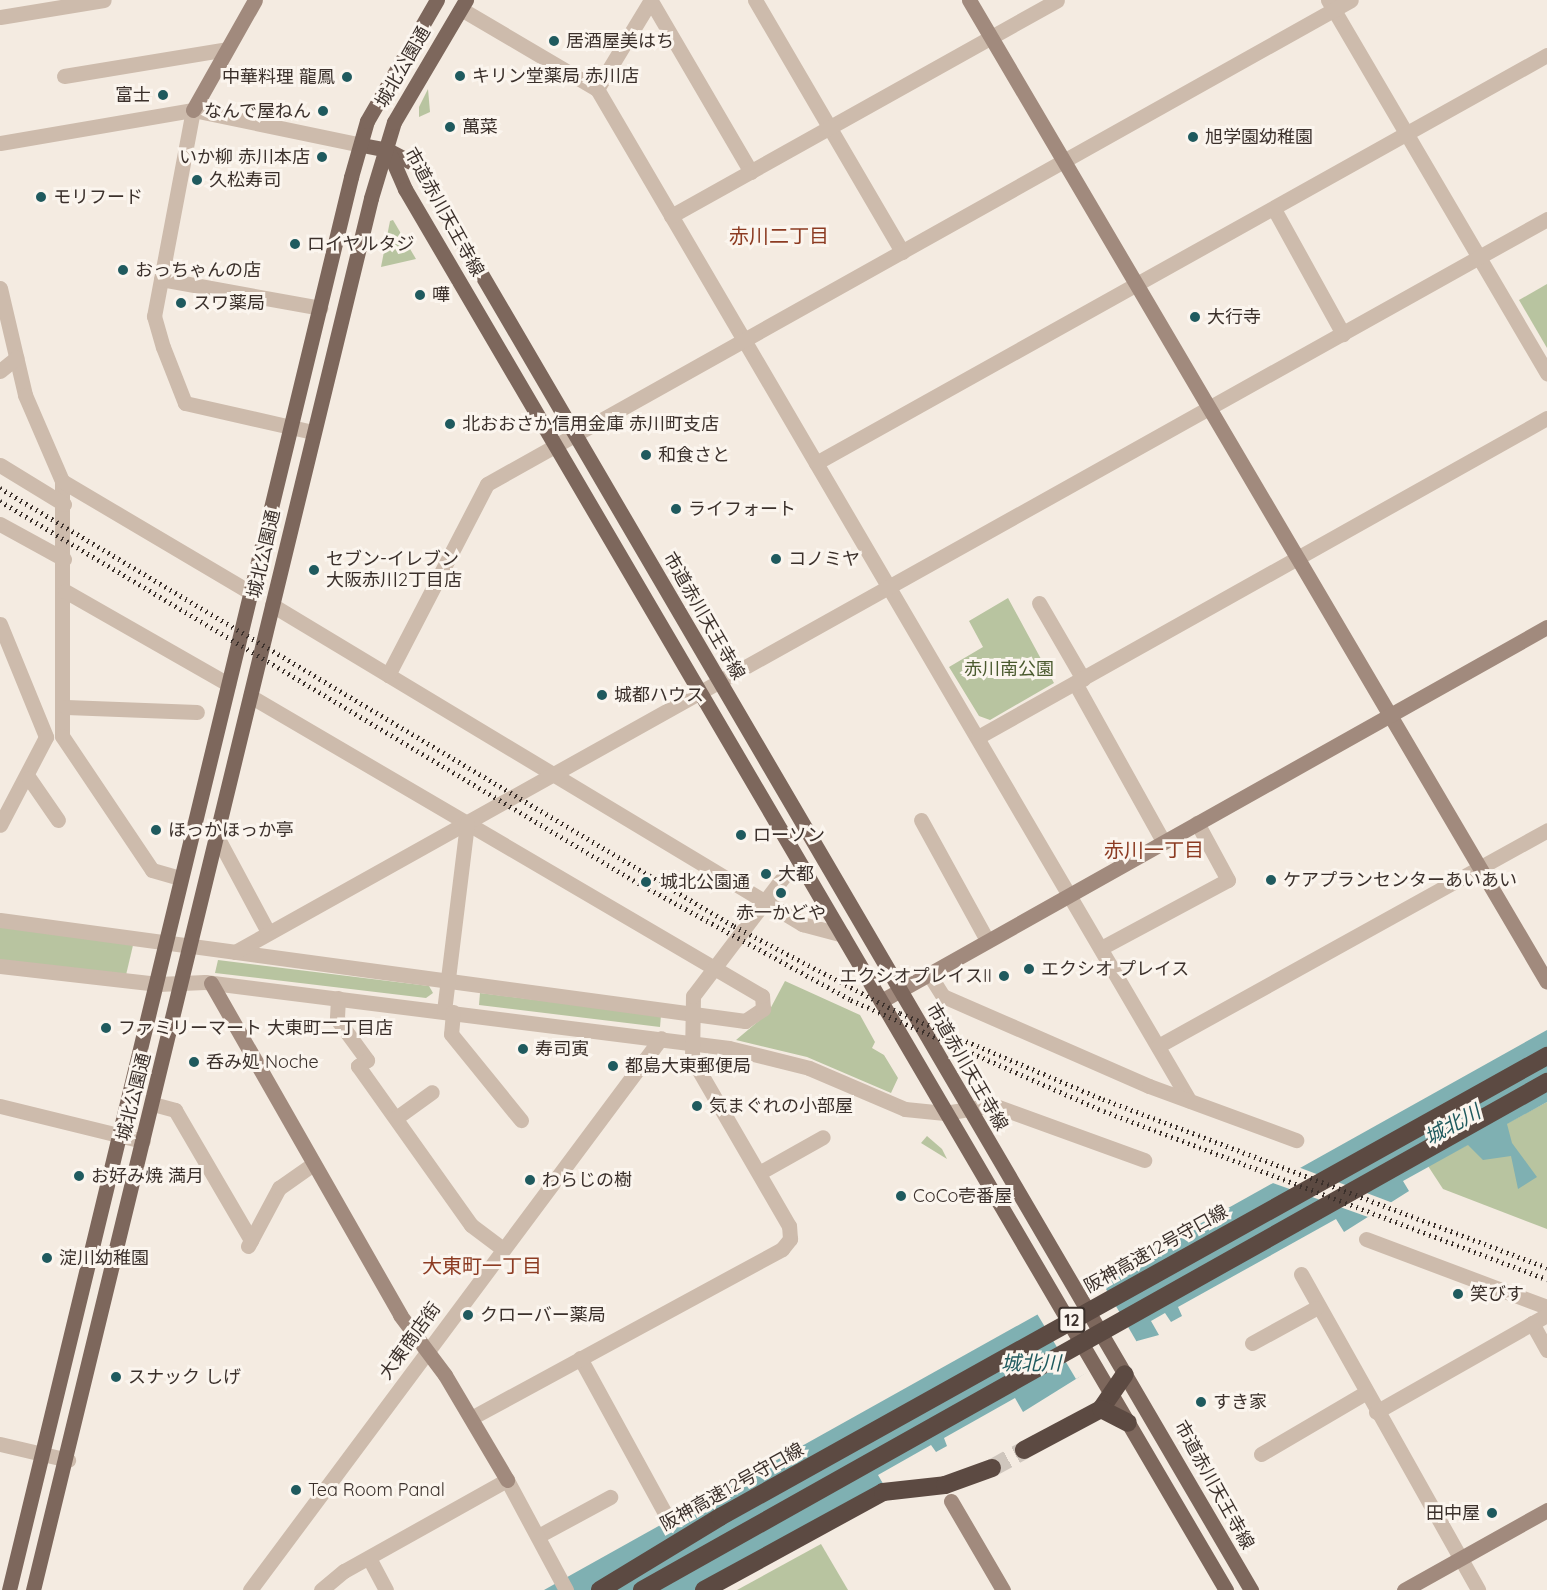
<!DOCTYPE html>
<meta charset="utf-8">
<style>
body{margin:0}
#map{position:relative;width:1547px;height:1590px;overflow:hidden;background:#f4ebe1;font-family:Quicksand,"Noto Sans JP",sans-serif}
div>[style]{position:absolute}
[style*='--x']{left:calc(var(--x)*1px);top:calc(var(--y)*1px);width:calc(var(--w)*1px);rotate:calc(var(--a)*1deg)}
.green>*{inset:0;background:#b8c4a0}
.water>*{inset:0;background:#7fb0b2}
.pier>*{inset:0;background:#f4ebe1}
.highway-tunnel>*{height:18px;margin-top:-9px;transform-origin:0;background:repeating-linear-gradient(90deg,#cfc6bd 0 18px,transparent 0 27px)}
.street>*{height:15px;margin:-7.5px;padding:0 7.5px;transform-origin:7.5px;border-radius:7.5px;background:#cdbbac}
.secondary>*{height:15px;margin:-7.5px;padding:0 7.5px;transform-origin:7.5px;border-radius:7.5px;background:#a18a7d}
.primary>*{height:15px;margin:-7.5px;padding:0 7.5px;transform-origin:7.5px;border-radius:7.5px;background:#7d675c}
.highway>*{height:18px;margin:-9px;padding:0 9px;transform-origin:9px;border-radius:9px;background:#5c4a42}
.rail>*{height:4.5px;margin-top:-2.25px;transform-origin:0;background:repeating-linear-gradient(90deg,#3b302b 0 1.5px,transparent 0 6px)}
.dots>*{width:16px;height:16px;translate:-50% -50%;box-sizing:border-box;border:3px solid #fbf5ee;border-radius:50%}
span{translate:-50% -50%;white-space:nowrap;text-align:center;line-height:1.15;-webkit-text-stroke:6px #fbf5ee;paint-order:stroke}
.shield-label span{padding:2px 4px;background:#fbf5ee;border:2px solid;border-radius:4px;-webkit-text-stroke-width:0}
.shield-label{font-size:16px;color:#3b302b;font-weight:700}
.poi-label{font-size:18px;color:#3b302b}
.left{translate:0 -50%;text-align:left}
.right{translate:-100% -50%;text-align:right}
.street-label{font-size:18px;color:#3b302b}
.park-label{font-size:18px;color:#4a5a2e}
.neighbourhood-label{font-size:20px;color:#8c3b22}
.water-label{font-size:20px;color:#1f5a5e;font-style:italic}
</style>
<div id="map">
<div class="green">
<div style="clip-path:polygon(428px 89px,430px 112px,419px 117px,419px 107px)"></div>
<div style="clip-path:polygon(393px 220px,416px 259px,381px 267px,390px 221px)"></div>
<div style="clip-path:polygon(1547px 284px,1547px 348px,1519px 300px)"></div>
<div style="clip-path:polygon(1008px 598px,1054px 683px,990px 720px,979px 716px,949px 667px,983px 647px,969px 621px)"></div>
<div style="clip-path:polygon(0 924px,134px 941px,126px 975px,0 961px)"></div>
<div style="clip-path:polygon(218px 960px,429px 986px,433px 993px,426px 998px,215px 973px)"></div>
<div style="clip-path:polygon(785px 981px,860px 1015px,875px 1042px,872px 1048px,884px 1055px,898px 1078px,891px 1093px,807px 1057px,736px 1040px,768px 1013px)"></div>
<div style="clip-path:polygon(480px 993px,661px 1015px,660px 1027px,479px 1005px)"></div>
<div style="clip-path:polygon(1547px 1102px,1547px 1229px,1443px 1189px,1428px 1166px)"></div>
<div style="clip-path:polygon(927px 1136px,942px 1149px,947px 1159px,921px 1143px)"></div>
<div style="clip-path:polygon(821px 1544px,848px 1590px,737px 1590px)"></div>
</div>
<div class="water">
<div style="clip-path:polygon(1547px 1030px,1547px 1102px,1507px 1124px,1512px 1143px,1537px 1177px,1518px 1189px,1511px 1156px,1483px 1160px,1468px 1145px,1403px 1181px,1409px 1191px,1344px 1232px,1336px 1219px,1178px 1307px,1182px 1316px,1171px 1322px,1165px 1313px,1151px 1321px,1159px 1335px,1137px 1341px,1023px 1412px,1015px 1398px,944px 1438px,947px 1446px,936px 1452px,931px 1445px,878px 1475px,885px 1487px,700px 1590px,544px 1590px)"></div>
</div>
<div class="pier">
<div style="clip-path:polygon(1298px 1167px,1393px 1203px,1368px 1217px,1270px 1182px)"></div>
<div style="clip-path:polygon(1099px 1277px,1138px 1344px,1076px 1379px,1036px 1312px)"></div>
</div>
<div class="highway-tunnel">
<div style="--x:992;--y:1468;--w:37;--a:-29"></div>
</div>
<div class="street">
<div style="--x:755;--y:0;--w:292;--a:59.7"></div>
<div style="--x:1328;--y:0;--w:433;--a:59.6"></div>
<div style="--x:651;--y:1;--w:198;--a:59.7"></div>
<div style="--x:461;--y:9;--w:158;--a:30.5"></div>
<div style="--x:597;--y:89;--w:1172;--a:59.65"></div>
<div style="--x:0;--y:17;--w:105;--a:-9.3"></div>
<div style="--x:64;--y:76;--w:165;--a:-9.4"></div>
<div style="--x:597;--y:89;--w:104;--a:-58.8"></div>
<div style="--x:193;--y:110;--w:210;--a:100.7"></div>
<div style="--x:154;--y:316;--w:32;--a:74"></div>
<div style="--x:163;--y:347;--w:60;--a:68.6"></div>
<div style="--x:185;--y:403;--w:131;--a:12.8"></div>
<div style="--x:0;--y:143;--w:196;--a:-9.7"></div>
<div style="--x:193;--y:110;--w:173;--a:11.7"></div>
<div style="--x:1274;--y:209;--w:143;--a:61.1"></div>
<div style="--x:671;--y:216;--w:442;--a:-29.2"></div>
<div style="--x:161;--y:279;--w:162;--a:10.3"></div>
<div style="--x:0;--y:288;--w:110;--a:76.8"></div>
<div style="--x:25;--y:395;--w:94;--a:66.7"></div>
<div style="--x:62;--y:481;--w:255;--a:90"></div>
<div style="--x:62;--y:736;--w:161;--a:56.1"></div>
<div style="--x:152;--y:870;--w:29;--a:16"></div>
<div style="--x:0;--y:371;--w:21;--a:-39"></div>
<div style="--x:816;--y:463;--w:837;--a:-29.17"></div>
<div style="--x:0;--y:465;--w:75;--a:31.4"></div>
<div style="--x:62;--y:481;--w:218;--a:30.6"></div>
<div style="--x:0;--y:524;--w:73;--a:28.7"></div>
<div style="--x:65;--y:591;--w:188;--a:29.7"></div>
<div style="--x:1039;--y:603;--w:88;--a:59.9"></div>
<div style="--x:272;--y:605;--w:619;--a:31.04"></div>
<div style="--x:802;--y:924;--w:42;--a:15"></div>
<div style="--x:0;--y:624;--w:122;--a:67.8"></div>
<div style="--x:46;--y:737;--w:99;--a:117.6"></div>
<div style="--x:388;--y:675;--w:215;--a:-62.6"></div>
<div style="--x:487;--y:484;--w:990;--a:-29.26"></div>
<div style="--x:1075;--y:683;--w:181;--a:60.9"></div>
<div style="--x:66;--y:707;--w:131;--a:2.2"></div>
<div style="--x:978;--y:737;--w:652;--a:-29.28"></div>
<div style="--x:29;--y:778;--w:51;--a:55.4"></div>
<div style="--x:921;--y:820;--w:137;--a:61.2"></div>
<div style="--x:215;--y:833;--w:112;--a:61.8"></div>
<div style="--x:0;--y:920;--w:752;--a:7.72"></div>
<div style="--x:745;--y:1021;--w:22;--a:-34"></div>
<div style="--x:763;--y:1009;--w:13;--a:-94"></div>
<div style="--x:762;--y:996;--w:593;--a:-149.63"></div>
<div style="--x:1101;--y:948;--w:144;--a:-28.2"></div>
<div style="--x:1228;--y:880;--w:65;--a:-118.5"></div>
<div style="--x:235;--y:952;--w:1503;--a:-29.19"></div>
<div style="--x:0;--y:966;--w:159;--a:6.5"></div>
<div style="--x:158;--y:984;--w:47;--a:-2.4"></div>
<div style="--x:205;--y:982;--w:528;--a:7.18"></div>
<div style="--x:729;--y:1048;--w:82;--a:14"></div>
<div style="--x:809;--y:1068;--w:104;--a:23.1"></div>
<div style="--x:905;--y:1109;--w:40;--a:5.7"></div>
<div style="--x:945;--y:1113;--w:49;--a:-9.5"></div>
<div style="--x:993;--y:1105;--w:161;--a:20"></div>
<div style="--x:929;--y:974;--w:26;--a:58"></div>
<div style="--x:943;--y:996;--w:225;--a:23.6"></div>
<div style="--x:1149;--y:1086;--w:157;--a:20.2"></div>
<div style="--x:338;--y:998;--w:21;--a:93"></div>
<div style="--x:337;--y:1019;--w:51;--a:53.8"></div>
<div style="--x:367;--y:1060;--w:11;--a:146"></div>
<div style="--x:358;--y:1066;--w:195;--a:54.6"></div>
<div style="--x:471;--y:1225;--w:40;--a:37"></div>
<div style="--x:444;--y:1011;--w:189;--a:-83"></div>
<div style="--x:453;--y:1012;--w:22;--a:95"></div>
<div style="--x:451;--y:1034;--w:111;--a:50.9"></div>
<div style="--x:1158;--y:1046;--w:445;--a:-29"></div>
<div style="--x:153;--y:1104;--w:23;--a:15"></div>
<div style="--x:175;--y:1110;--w:151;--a:59.7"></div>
<div style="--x:0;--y:1106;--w:147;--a:13.8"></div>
<div style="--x:396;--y:1118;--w:44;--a:-35.8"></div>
<div style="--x:759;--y:1173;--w:73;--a:-29.4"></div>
<div style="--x:1366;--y:1239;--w:193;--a:20.6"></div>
<div style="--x:248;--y:1246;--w:66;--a:-61.9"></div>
<div style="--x:279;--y:1188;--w:42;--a:-35.2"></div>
<div style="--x:1301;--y:1274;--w:362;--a:60.7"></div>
<div style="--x:1532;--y:1323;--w:31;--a:61"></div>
<div style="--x:1252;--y:1343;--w:73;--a:-28.7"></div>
<div style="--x:580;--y:1358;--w:177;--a:61.3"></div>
<div style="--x:1376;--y:1412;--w:197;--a:-29.6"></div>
<div style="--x:471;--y:1418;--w:354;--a:-28.5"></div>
<div style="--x:782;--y:1249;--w:13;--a:-51"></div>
<div style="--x:790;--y:1239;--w:13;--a:-94"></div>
<div style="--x:789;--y:1226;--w:193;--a:-120.1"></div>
<div style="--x:692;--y:1059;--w:63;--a:-89.1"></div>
<div style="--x:693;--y:996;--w:152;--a:-52.8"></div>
<div style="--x:0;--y:1444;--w:70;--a:13.2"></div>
<div style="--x:1261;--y:1454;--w:121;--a:-30.4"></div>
<div style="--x:540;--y:1535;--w:80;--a:-28.5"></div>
<div style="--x:369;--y:1558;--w:36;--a:62"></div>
<div style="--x:250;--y:1590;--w:688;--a:-53.33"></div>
<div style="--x:321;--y:1590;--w:30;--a:-40"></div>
<div style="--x:344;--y:1571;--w:187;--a:-29.2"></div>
<div style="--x:507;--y:1480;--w:125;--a:61.8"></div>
</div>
<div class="secondary">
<div style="--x:969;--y:0;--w:1139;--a:59.52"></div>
<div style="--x:193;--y:110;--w:126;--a:-60.6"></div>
<div style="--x:211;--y:983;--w:382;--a:60.3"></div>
<div style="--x:400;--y:1315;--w:75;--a:53.1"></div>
<div style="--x:445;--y:1375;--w:122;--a:59.4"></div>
<div style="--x:881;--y:1001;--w:764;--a:-29.32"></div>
<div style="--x:951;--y:1501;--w:103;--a:59.7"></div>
<div style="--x:1404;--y:1590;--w:164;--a:-29.2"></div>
</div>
<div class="primary">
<div style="--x:362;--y:145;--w:26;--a:11"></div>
<div style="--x:388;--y:150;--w:34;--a:28"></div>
<div style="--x:418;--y:166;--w:1650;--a:59.67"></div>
<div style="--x:388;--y:150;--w:43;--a:66.4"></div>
<div style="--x:405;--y:189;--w:1624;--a:59.63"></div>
<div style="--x:9;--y:1590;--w:1454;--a:-76.39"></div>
<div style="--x:351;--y:177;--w:58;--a:-74.1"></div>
<div style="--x:367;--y:121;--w:140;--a:-60"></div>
<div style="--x:33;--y:1590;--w:1432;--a:-76.35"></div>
<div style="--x:371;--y:198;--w:79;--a:-73.2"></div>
<div style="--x:394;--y:122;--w:142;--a:-59.5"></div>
</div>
<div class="highway">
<div style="--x:1101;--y:1409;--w:42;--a:-55.6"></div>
<div style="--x:1024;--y:1450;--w:87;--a:-28"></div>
<div style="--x:1101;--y:1409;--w:30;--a:27"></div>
<div style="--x:600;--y:1590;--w:140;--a:-31.3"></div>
<div style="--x:720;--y:1517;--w:947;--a:-29.14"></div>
<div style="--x:642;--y:1590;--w:1038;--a:-29.31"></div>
<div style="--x:704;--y:1590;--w:204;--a:-28.7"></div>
<div style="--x:883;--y:1492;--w:62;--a:-6.4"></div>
<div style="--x:945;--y:1485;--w:50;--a:-19.9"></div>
</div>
<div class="rail">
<div style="--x:0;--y:488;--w:855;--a:30.83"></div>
<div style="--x:734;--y:926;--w:187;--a:27.7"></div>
<div style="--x:900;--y:1013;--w:220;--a:23"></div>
<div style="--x:1103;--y:1099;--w:475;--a:20.8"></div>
<div style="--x:0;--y:501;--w:738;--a:30.91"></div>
<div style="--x:633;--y:880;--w:249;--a:28.8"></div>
<div style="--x:851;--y:1000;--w:276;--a:23.7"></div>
<div style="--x:1104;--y:1111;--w:474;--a:20.8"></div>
</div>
<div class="dots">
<div style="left:554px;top:41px;background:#1f5a5e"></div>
<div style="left:460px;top:76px;background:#1f5a5e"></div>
<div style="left:347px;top:77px;background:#1f5a5e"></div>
<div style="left:163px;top:95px;background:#1f5a5e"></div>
<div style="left:323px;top:111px;background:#1f5a5e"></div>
<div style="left:450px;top:127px;background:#1f5a5e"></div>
<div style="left:1193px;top:137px;background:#1f5a5e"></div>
<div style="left:322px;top:157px;background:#1f5a5e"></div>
<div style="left:197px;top:180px;background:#1f5a5e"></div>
<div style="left:41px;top:197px;background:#1f5a5e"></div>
<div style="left:295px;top:244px;background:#1f5a5e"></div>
<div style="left:123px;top:270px;background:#1f5a5e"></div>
<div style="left:420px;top:295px;background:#1f5a5e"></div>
<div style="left:181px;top:303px;background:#1f5a5e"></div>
<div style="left:1195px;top:317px;background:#1f5a5e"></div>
<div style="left:450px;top:424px;background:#1f5a5e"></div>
<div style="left:646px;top:455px;background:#1f5a5e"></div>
<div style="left:676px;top:509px;background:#1f5a5e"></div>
<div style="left:776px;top:559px;background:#1f5a5e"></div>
<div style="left:314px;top:570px;background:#1f5a5e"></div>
<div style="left:602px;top:695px;background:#1f5a5e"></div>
<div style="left:156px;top:830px;background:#1f5a5e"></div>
<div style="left:741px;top:835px;background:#1f5a5e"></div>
<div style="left:766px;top:874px;background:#1f5a5e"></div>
<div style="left:1271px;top:880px;background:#1f5a5e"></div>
<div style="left:646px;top:882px;background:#1f5a5e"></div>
<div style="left:781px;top:893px;background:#1f5a5e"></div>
<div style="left:1029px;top:969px;background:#1f5a5e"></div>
<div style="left:1004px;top:976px;background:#1f5a5e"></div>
<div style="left:106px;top:1028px;background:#1f5a5e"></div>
<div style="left:523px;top:1049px;background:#1f5a5e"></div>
<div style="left:194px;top:1062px;background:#1f5a5e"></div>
<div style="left:613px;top:1066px;background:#1f5a5e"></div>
<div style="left:697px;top:1106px;background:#1f5a5e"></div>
<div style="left:79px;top:1176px;background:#1f5a5e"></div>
<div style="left:530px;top:1180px;background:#1f5a5e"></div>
<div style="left:901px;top:1196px;background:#1f5a5e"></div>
<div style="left:47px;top:1258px;background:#1f5a5e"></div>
<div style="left:1458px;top:1294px;background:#1f5a5e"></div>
<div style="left:468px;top:1315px;background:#1f5a5e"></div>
<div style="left:116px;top:1377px;background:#1f5a5e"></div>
<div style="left:1201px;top:1402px;background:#1f5a5e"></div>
<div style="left:296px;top:1490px;background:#1f5a5e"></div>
<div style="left:1492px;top:1513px;background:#1f5a5e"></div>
</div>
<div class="shield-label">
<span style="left:1072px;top:1320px">12</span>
</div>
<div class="poi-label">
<span class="left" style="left:566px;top:41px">居酒屋美はち</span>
<span class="left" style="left:472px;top:76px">キリン堂薬局 赤川店</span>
<span class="right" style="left:335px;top:77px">中華料理 龍鳳</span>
<span class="right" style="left:151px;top:95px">富士</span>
<span class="right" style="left:311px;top:111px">なんで屋ねん</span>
<span class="left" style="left:462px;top:127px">萬菜</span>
<span class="left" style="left:1205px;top:137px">旭学園幼稚園</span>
<span class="right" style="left:310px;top:157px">いか柳 赤川本店</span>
<span class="left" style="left:209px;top:180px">久松寿司</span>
<span class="left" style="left:53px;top:197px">モリフード</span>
<span class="left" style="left:307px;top:244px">ロイヤルタジ</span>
<span class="left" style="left:135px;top:270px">おっちゃんの店</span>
<span class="left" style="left:432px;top:295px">嘩</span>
<span class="left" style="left:193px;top:303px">スワ薬局</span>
<span class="left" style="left:1207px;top:317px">大行寺</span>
<span class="left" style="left:462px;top:424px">北おおさか信用金庫 赤川町支店</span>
<span class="left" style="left:658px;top:455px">和食さと</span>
<span class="left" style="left:688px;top:509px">ライフォート</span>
<span class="left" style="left:788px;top:559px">コノミヤ</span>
<span class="left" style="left:326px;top:570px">セブン-イレブン<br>大阪赤川2丁目店</span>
<span class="left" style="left:614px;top:695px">城都ハウス</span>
<span class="left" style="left:168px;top:830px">ほっかほっか亭</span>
<span class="left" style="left:753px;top:835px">ローソン</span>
<span class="left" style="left:778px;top:874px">大都</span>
<span class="left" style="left:1283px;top:880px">ケアプランセンターあいあい</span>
<span class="left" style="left:660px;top:882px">城北公園通</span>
<span style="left:781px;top:913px">赤一かどや</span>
<span class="left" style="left:1041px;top:969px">エクシオ プレイス</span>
<span class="right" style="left:992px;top:976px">エクシオプレイスII</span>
<span class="left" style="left:118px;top:1028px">ファミリーマート 大東町二丁目店</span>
<span class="left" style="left:535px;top:1049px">寿司寅</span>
<span class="left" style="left:206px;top:1062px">呑み処 Noche</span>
<span class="left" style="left:625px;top:1066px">都島大東郵便局</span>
<span class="left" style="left:709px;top:1106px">気まぐれの小部屋</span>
<span class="left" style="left:91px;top:1176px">お好み焼 満月</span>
<span class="left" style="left:542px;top:1180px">わらじの樹</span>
<span class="left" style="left:913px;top:1196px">CoCo壱番屋</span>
<span class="left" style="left:59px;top:1258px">淀川幼稚園</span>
<span class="left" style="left:1470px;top:1294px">笑びす</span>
<span class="left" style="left:480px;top:1315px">クローバー薬局</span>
<span class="left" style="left:128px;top:1377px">スナック しげ</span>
<span class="left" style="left:1213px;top:1402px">すき家</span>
<span class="left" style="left:308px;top:1490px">Tea Room Panal</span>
<span class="right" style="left:1480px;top:1513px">田中屋</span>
</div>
<div class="street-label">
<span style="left:403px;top:67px;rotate:-60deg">城北公園通</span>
<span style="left:444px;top:212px;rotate:61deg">市道赤川天王寺線</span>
<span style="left:264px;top:554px;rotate:-77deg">城北公園通</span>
<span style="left:704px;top:616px;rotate:60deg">市道赤川天王寺線</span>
<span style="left:967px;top:1067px;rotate:60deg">市道赤川天王寺線</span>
<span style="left:134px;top:1097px;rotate:-76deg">城北公園通</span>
<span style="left:1156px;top:1249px;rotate:-29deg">阪神高速12号守口線</span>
<span style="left:410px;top:1341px;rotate:-54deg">大東商店街</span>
<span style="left:1214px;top:1485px;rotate:61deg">市道赤川天王寺線</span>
<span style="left:732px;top:1487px;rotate:-29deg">阪神高速12号守口線</span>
</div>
<div class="park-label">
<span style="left:1009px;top:669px">赤川南公園</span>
</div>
<div class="neighbourhood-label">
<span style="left:779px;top:235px">赤川二丁目</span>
<span style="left:1154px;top:849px">赤川一丁目</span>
<span style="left:482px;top:1265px">大東町一丁目</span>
</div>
<div class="water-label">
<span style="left:1452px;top:1124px;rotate:-29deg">城北川</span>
<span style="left:1031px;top:1362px">城北川</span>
</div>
</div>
